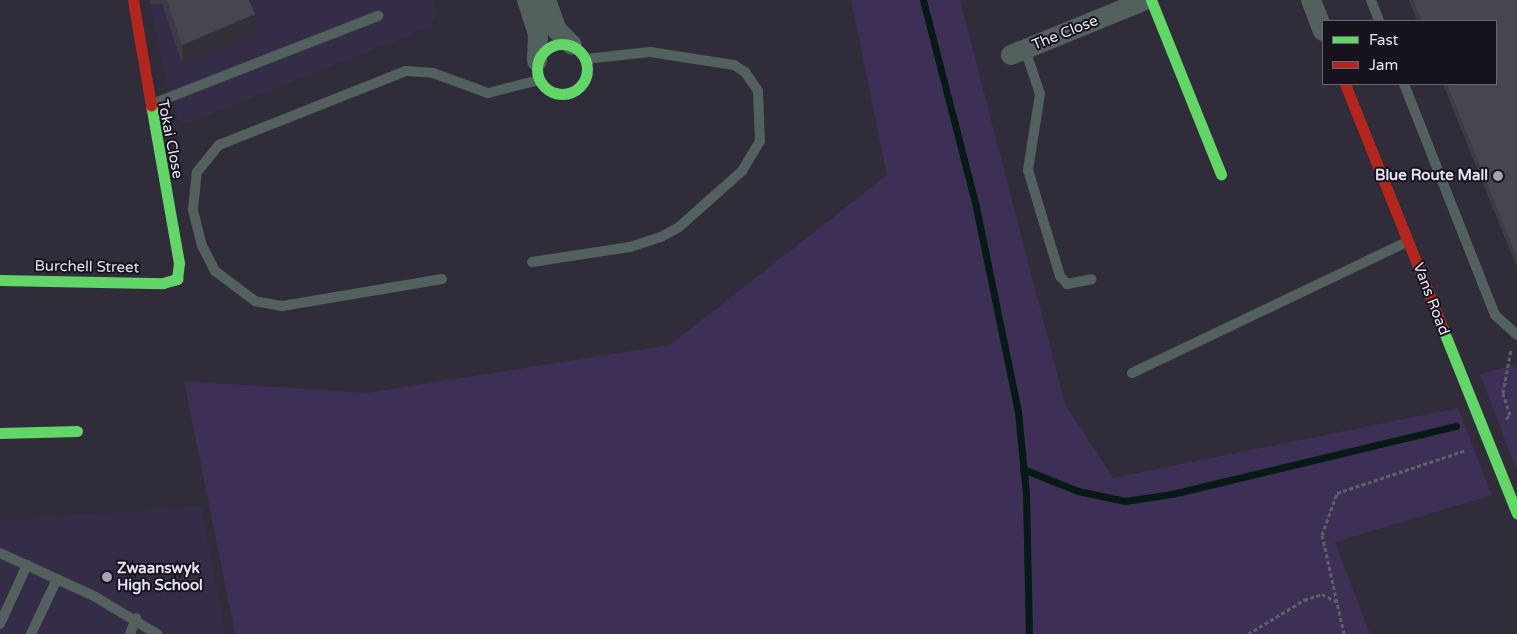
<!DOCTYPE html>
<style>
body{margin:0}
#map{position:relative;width:1517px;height:634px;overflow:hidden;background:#312c39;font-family:"Varela Round",sans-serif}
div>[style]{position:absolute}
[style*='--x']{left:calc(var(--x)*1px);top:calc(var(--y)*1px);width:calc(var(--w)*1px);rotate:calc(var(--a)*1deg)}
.built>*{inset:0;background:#352c47}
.green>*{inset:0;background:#3d2f55}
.stream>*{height:7px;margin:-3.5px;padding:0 3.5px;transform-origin:3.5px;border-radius:3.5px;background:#071a16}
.path>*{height:3px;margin-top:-1.5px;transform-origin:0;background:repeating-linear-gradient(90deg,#596264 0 4px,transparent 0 6.5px)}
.lane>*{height:10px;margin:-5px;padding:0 5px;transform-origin:5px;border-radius:5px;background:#52605e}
.street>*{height:20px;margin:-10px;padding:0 10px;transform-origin:10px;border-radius:10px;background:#52605e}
.fast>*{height:11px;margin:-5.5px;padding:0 5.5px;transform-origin:5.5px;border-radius:5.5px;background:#63d668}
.fast>.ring{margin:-5.5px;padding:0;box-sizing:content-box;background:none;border:11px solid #63d668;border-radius:50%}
.jam>*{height:11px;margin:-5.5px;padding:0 5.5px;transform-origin:5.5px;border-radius:5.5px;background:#b3261e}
.wall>*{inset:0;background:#3f3b45}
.shaded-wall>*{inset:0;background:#333038}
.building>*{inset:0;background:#494550}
.dots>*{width:14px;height:14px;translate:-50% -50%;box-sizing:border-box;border:2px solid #16131d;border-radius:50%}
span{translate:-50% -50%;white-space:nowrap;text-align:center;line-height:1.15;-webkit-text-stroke:4px #16131d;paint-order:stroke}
.street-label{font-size:15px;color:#e7e2f2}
.poi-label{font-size:15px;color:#e7e2f2;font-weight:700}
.right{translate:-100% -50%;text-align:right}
.left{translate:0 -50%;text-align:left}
.legend{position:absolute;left:1322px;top:20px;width:175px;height:65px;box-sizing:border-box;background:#16131d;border:1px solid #6a6672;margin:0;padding:6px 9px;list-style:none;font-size:15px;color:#e7e2f2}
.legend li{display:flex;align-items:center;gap:10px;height:25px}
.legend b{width:25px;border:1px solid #6a6672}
</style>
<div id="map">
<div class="built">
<div style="clip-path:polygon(149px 0,433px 0,437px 12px,431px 27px,181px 126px,167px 85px)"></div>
<div style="clip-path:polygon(201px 506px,226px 634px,0 634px,0 520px)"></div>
</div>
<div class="green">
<div style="clip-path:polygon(851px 0,960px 0,1065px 404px,1113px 478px,1458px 408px,1492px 495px,1335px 542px,1370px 634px,235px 634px,184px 381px,366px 393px,670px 345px,887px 175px)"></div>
<div style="clip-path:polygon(1517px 364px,1517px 471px,1480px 374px)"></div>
</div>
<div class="stream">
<div style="--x:923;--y:0;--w:214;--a:75.6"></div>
<div style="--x:976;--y:207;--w:209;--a:78.4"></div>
<div style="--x:1018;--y:412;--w:82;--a:84.4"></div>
<div style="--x:1026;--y:494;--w:140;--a:88.8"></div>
<div style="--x:1023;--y:469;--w:59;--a:21.8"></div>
<div style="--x:1078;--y:491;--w:48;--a:12"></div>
<div style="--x:1125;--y:501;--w:48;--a:-8.5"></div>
<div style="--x:1172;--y:494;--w:292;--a:-13.5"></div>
</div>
<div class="path">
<div style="--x:1506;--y:419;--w:6;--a:-45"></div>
<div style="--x:1510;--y:415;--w:23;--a:-108"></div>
<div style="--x:1503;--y:393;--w:45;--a:-79.7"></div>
<div style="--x:1248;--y:634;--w:66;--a:-31.3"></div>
<div style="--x:1304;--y:600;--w:19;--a:-18"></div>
<div style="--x:1322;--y:594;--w:17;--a:28"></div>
<div style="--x:1344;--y:634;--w:101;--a:-102.5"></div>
<div style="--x:1322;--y:535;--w:45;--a:-70.3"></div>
<div style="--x:1337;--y:493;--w:136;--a:-18.4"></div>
</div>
<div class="lane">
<div style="--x:1371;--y:0;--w:22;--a:69"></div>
<div style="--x:1025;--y:49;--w:47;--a:71.6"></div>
<div style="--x:1040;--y:94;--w:77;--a:99"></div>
<div style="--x:1028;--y:170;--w:111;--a:73.2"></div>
<div style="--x:1060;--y:276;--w:11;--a:49"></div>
<div style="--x:1067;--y:284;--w:25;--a:-11"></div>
<div style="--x:1404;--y:84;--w:248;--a:68.5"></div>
<div style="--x:1495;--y:315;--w:30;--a:42"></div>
<div style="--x:152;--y:104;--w:243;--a:-21.3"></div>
<div style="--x:532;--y:262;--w:99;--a:-8.7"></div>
<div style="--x:630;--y:247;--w:33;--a:-18"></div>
<div style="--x:661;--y:237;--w:21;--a:-29"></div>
<div style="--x:679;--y:227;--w:84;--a:-41.6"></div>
<div style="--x:742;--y:171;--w:35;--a:-59"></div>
<div style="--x:760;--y:141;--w:50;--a:-92.3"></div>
<div style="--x:758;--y:91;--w:23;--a:-124"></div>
<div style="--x:745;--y:72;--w:13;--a:-148"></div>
<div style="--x:734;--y:65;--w:85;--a:-171.2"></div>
<div style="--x:650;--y:52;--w:65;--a:173.9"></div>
<div style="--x:442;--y:279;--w:162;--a:170.4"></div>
<div style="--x:282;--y:306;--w:27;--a:-170"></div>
<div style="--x:255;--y:301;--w:50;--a:-143.1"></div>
<div style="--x:215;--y:271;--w:28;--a:-117"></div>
<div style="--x:202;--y:246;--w:38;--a:-104"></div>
<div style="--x:193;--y:209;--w:37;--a:-84"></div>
<div style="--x:197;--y:172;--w:35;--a:-51"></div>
<div style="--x:219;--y:145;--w:201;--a:-21.6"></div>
<div style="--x:406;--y:71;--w:27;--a:4"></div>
<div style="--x:433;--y:73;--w:59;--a:20"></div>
<div style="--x:488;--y:93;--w:53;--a:-14.3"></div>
<div style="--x:1132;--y:373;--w:305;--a:-25.5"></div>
<div style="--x:0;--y:553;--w:103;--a:24.6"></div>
<div style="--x:94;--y:596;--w:74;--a:31.1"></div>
<div style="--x:0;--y:624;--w:65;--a:-65.4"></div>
<div style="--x:31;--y:634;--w:61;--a:-64.7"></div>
<div style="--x:130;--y:634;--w:17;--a:-69"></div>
</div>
<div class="street">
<div style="--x:527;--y:0;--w:35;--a:72"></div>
<div style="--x:538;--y:33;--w:28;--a:92"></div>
<div style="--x:546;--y:0;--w:32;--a:70"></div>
<div style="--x:557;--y:30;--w:21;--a:45"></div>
<div style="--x:1311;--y:0;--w:33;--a:69"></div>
<div style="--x:1011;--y:55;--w:146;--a:-22.2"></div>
</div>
<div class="fast">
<div style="--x:1151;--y:0;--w:188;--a:68.1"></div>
<div class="ring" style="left:537px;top:44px;width:39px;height:39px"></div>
<div style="--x:0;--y:280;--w:163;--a:1.1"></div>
<div style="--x:163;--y:283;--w:15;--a:-16"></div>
<div style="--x:177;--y:279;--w:16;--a:-83"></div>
<div style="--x:179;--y:263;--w:160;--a:-100"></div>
<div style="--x:1442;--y:327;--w:201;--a:68.1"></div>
<div style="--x:0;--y:433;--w:77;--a:-1.5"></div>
</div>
<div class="jam">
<div style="--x:133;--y:0;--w:107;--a:80.3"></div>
<div style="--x:1345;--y:84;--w:262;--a:68.2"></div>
</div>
<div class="wall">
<div style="clip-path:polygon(150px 0,249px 0,255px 32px,182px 63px,162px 4px,150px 4px)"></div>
<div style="clip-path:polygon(1409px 0,1517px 0,1517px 268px,1443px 84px,1496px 84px,1496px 21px,1417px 21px)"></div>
</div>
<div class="shaded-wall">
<div style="clip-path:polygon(255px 14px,255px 32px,182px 63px,182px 45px)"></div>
</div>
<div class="building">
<div style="clip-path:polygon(167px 0,249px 0,255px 14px,182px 45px)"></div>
<div style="clip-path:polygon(1413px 0,1517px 0,1517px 258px,1447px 84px,1496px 84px,1496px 21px,1422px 21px)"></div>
</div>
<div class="dots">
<div style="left:1498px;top:176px;background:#a7a2b1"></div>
<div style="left:107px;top:577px;background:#a7a2b1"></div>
</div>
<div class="street-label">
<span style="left:1065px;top:33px;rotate:-22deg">The Close</span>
<span style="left:170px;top:139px;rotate:79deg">Tokai Close</span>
<span style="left:87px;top:267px;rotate:1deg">Burchell Street</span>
<span style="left:1431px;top:299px;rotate:69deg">Vans Road</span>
</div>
<div class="poi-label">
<span class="right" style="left:1488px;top:176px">Blue Route Mall</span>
<span class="left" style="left:117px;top:577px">Zwaanswyk<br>High School</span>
</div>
<ul class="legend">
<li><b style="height:6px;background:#63d668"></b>Fast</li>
<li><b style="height:6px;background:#b3261e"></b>Jam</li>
</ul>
</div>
